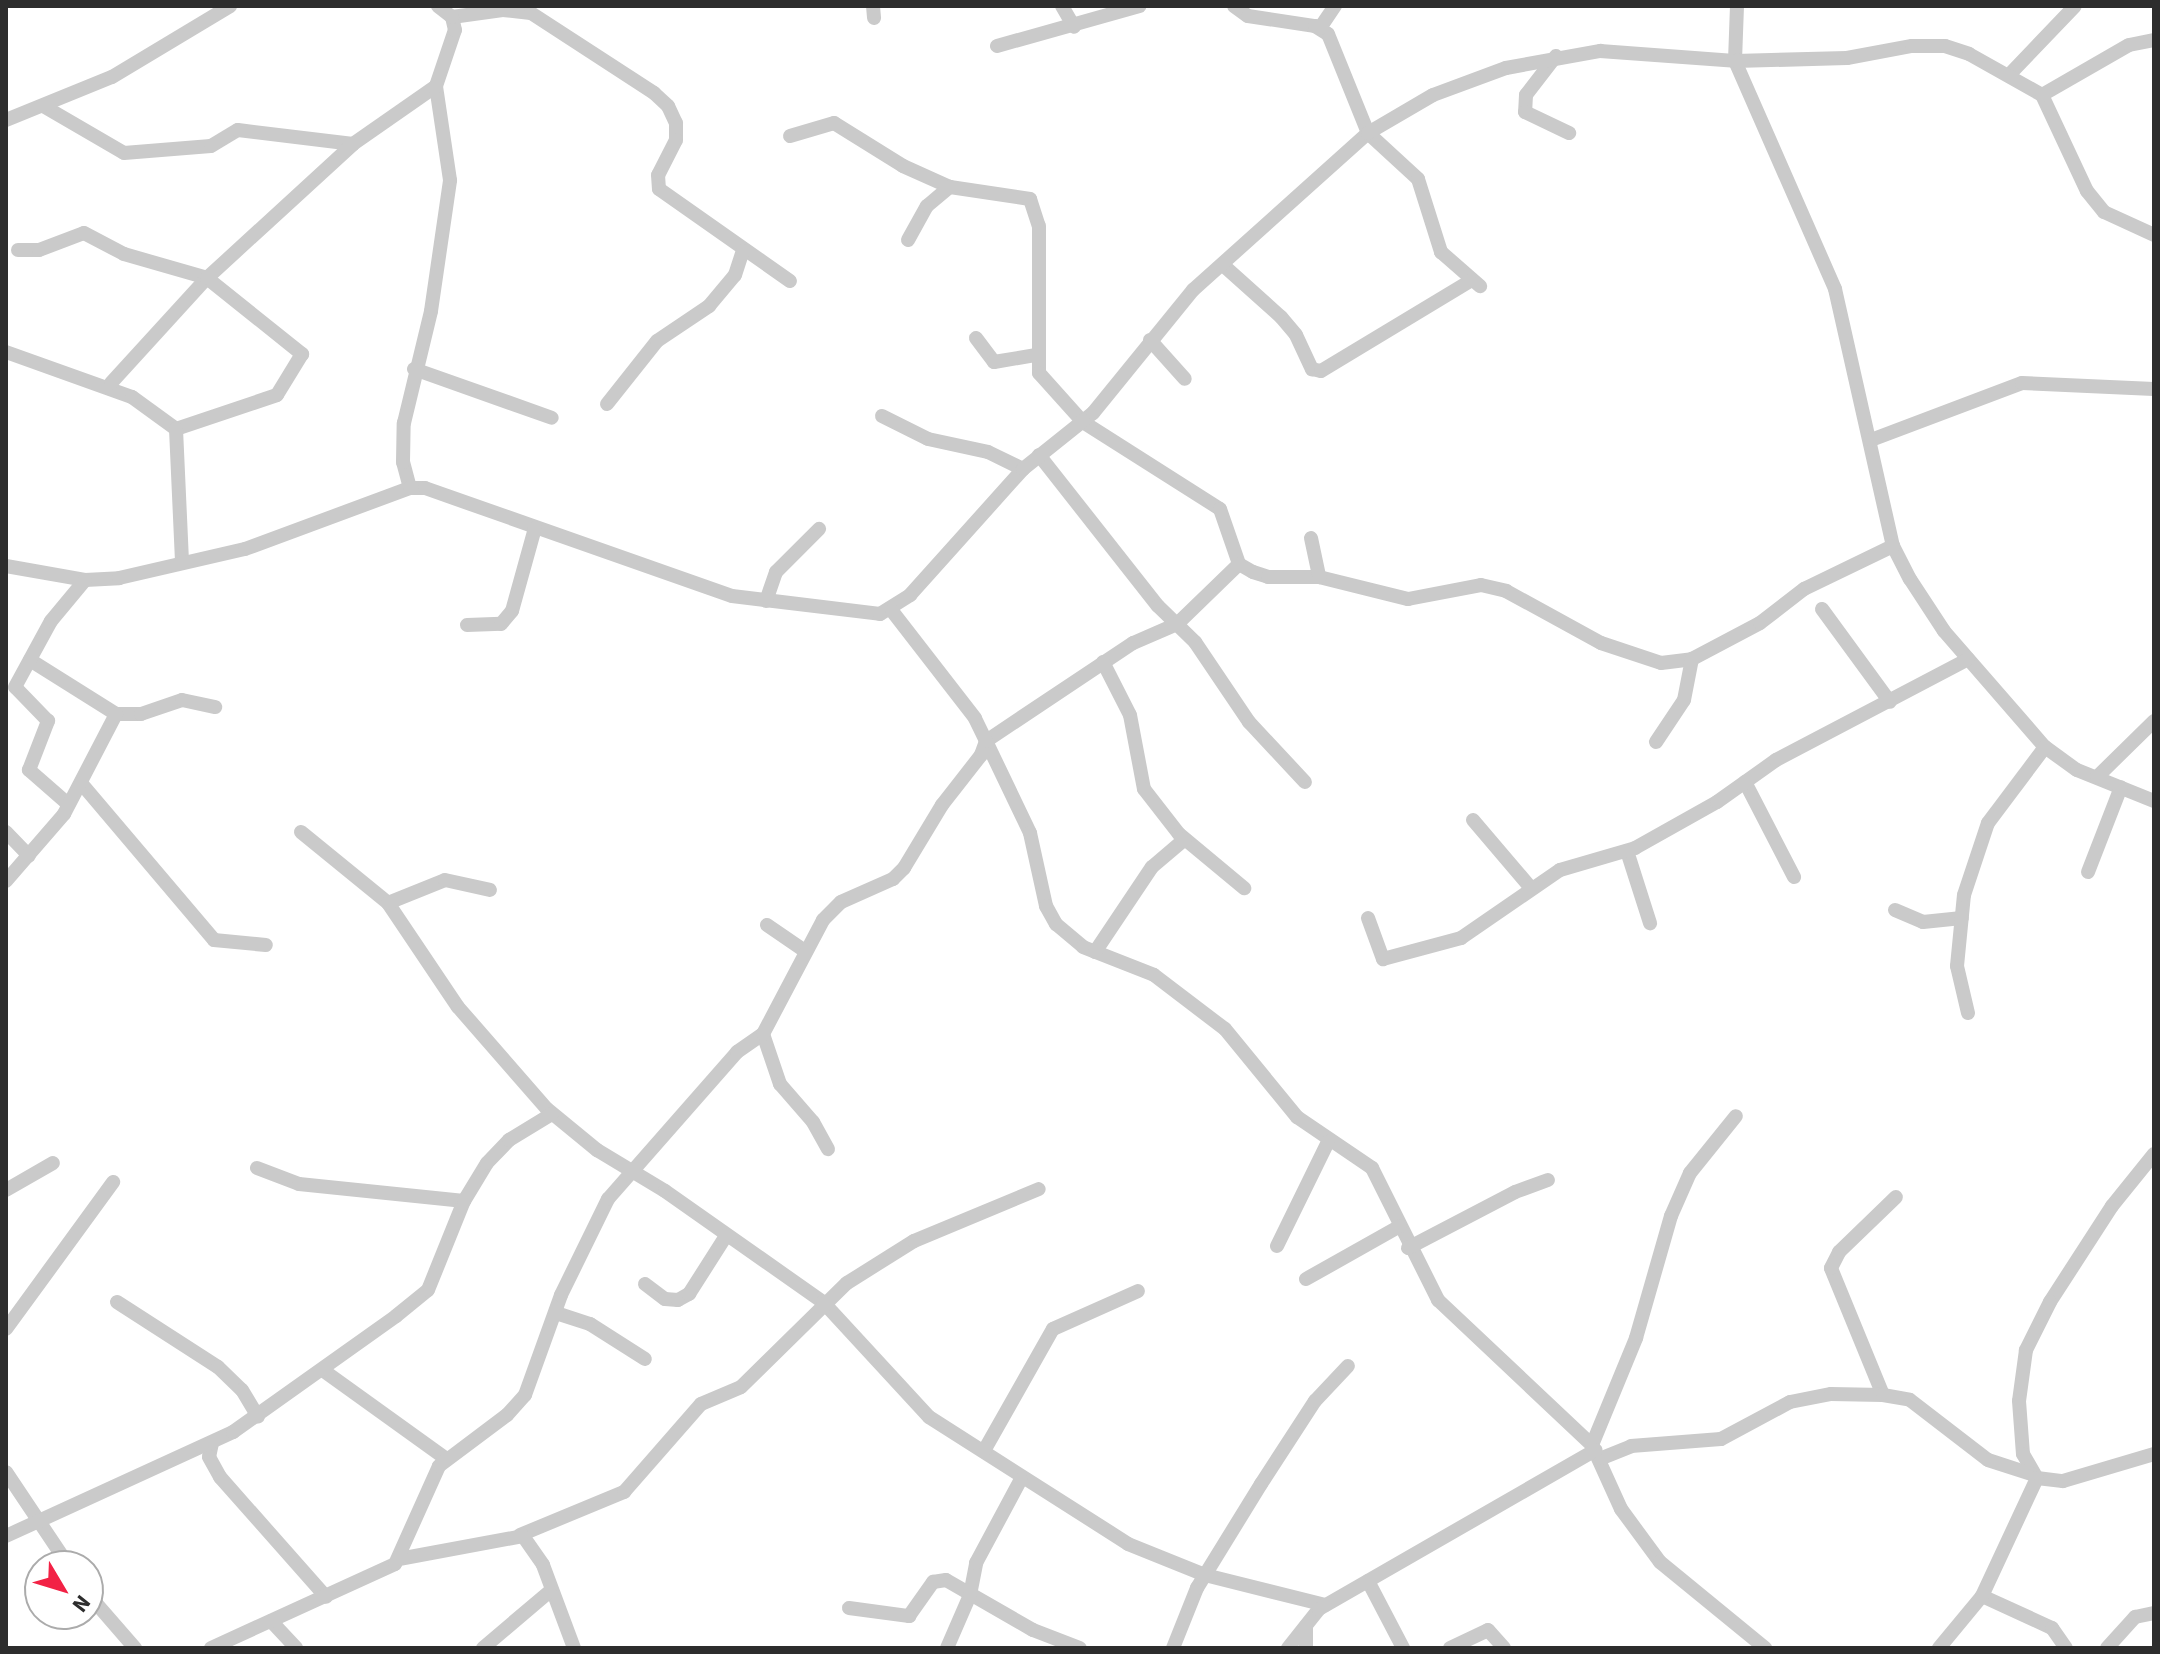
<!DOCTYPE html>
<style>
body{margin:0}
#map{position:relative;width:2160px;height:1654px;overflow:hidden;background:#fff;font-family:"Source Sans 3",sans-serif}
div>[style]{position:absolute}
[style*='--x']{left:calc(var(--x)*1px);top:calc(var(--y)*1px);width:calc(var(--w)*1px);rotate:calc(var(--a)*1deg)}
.minor>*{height:14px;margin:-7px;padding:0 7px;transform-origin:7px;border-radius:7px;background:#cacaca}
span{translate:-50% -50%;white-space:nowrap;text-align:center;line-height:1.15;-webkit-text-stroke:8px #fff;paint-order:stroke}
.frame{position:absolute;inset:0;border:8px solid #2d2d2d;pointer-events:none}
.north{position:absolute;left:24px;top:1550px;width:80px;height:80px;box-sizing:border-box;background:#fff;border:2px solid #ababab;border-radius:50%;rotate:128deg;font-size:22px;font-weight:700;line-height:32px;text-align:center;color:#2d2d2d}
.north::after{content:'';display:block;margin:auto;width:28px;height:36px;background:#f22245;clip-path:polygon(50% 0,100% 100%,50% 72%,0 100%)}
</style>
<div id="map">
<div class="minor">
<div style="--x:873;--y:6;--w:12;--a:85"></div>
<div style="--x:1062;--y:6;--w:24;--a:60"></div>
<div style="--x:1234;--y:6;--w:17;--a:36"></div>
<div style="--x:1248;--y:16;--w:68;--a:8.5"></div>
<div style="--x:1315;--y:26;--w:15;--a:32"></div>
<div style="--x:1328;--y:34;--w:107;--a:68"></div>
<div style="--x:1368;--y:133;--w:68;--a:42.6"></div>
<div style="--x:1418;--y:179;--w:77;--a:72.5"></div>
<div style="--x:1441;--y:252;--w:52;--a:41.1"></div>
<div style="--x:1737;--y:6;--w:55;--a:92.1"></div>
<div style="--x:1735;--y:61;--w:249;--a:66.3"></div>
<div style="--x:1835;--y:289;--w:263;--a:77.3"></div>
<div style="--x:1893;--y:546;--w:37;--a:63"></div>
<div style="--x:1910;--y:579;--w:62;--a:56.8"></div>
<div style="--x:1944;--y:631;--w:154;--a:49"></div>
<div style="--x:2045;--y:747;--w:39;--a:36"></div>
<div style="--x:2077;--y:770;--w:83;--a:21.9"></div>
<div style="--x:452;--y:17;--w:51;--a:-7.8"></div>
<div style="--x:503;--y:10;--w:28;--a:6"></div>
<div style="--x:531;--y:13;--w:147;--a:33"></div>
<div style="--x:654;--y:93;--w:19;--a:43"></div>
<div style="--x:668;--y:106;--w:19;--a:65"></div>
<div style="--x:676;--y:123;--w:17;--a:90"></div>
<div style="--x:676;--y:140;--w:39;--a:117"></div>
<div style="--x:658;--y:175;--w:14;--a:86"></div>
<div style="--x:659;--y:189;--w:160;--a:35.1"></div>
<div style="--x:1320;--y:28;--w:27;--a:-56"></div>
<div style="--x:997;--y:46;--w:148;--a:-15.7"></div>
<div style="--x:1556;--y:56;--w:49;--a:127.6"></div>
<div style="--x:1526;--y:95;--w:17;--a:93"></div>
<div style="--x:1525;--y:112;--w:49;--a:25.5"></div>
<div style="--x:2009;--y:75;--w:95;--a:-46.3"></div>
<div style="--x:2042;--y:95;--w:106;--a:64.9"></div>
<div style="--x:2087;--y:191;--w:27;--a:51"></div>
<div style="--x:2104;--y:212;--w:55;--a:24.7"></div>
<div style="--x:45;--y:107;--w:91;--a:30.2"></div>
<div style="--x:124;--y:153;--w:87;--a:-4.6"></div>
<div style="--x:211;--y:146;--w:31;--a:-31"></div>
<div style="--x:238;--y:130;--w:116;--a:6.9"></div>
<div style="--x:6;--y:120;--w:114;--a:-22.1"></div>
<div style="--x:112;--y:77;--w:138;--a:-31"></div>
<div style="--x:790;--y:136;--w:46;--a:-16.5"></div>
<div style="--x:834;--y:123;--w:81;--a:31.9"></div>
<div style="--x:903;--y:166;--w:51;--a:24.1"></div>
<div style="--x:950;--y:187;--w:81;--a:8.5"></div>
<div style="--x:1030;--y:199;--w:28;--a:72"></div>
<div style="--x:1039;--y:226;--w:147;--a:90"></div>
<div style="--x:1039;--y:373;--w:66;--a:48.1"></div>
<div style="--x:1083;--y:422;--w:162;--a:32.4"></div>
<div style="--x:1220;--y:509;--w:58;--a:70.9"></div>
<div style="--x:1239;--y:564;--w:16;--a:30"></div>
<div style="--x:1253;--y:572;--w:16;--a:18"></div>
<div style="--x:1268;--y:577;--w:51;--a:0"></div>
<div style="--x:1319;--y:577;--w:92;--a:13.9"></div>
<div style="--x:1408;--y:599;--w:74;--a:-10.9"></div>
<div style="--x:1481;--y:585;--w:26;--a:13"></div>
<div style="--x:1506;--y:591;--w:108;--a:28.7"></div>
<div style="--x:1601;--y:643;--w:63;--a:18.4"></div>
<div style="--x:1661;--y:663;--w:31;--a:-7"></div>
<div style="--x:1692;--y:659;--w:77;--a:-27.9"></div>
<div style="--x:1760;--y:623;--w:56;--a:-37.7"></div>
<div style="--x:1804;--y:589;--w:99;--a:-25.8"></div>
<div style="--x:908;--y:240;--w:39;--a:-61"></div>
<div style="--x:927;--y:206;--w:30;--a:-40"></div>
<div style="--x:18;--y:250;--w:21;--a:0"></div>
<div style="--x:39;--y:250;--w:48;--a:-20.7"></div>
<div style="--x:84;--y:233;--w:45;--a:27.7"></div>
<div style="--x:124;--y:254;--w:86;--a:16.1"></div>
<div style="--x:207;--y:278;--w:122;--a:38.7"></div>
<div style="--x:302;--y:354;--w:48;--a:121.4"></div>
<div style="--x:277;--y:395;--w:107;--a:161.4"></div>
<div style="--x:1223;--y:265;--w:78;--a:41.9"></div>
<div style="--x:1281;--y:317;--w:23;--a:50"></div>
<div style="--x:1296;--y:335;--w:38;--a:65"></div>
<div style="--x:1312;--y:369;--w:9;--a:13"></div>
<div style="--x:1321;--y:371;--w:174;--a:-31.1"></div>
<div style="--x:976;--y:338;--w:30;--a:53"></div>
<div style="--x:994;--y:362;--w:43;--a:-9.5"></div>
<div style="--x:1150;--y:340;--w:52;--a:48.1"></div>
<div style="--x:6;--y:352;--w:134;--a:19.7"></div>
<div style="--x:132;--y:397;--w:54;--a:36"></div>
<div style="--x:176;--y:429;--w:130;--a:87.4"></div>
<div style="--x:414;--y:369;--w:146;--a:19.5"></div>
<div style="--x:111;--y:383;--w:142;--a:-47.6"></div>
<div style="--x:207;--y:278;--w:198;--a:-42.5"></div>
<div style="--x:353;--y:144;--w:101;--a:-34.9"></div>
<div style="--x:607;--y:404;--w:80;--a:-51.6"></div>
<div style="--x:657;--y:341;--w:63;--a:-33.9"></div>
<div style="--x:709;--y:306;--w:40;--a:-50"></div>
<div style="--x:735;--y:275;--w:25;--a:-72"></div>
<div style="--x:882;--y:416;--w:51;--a:26.6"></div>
<div style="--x:928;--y:439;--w:61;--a:12.2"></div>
<div style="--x:988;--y:452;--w:39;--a:26"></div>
<div style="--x:1871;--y:440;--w:161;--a:-20.7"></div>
<div style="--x:2022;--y:383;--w:132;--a:2.6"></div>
<div style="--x:1039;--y:455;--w:192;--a:51.8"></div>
<div style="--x:1158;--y:606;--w:52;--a:44.2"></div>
<div style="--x:1195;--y:642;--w:97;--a:56"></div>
<div style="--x:1249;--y:722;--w:82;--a:47"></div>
<div style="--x:410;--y:488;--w:27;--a:-105"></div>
<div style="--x:403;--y:462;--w:39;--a:-89"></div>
<div style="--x:404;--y:423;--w:115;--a:-76.4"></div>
<div style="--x:431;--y:311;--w:132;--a:-81.7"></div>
<div style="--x:450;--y:180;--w:95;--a:-98.5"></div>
<div style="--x:436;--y:86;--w:59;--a:-71.3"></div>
<div style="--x:455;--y:30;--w:13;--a:-103"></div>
<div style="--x:452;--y:17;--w:18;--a:-142"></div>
<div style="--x:1311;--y:538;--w:40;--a:78"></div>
<div style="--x:1239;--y:564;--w:86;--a:135.9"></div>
<div style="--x:1177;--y:624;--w:48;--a:156.6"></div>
<div style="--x:1133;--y:643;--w:177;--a:146.3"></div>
<div style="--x:986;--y:741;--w:102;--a:64.4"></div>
<div style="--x:1030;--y:833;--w:75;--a:77.6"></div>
<div style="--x:1046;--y:906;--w:21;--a:61"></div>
<div style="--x:1056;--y:924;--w:35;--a:40"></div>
<div style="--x:1083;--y:947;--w:76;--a:21.5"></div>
<div style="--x:1154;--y:975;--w:89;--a:37.3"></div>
<div style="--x:1225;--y:1029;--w:114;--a:50.7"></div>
<div style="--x:1297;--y:1117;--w:91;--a:34.2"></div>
<div style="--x:1372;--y:1168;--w:148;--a:63.4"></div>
<div style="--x:1438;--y:1300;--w:212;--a:43.3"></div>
<div style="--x:1592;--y:1445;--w:70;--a:65.6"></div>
<div style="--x:1621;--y:1509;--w:66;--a:53.7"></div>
<div style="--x:1660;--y:1562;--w:136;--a:39.3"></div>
<div style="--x:6;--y:566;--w:80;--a:10"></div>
<div style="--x:85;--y:580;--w:34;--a:-3"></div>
<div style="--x:119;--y:578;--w:129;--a:-13"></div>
<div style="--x:245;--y:549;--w:176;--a:-20.3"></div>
<div style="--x:410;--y:488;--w:15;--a:0"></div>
<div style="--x:425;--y:488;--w:325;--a:19.4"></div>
<div style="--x:732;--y:596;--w:149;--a:6.9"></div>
<div style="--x:880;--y:614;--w:36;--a:-32"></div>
<div style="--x:910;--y:595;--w:169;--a:-48.1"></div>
<div style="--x:1023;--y:469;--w:90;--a:-38.7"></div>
<div style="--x:1093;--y:413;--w:159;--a:-50.9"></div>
<div style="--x:1193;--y:290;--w:235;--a:-41.9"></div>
<div style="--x:1368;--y:133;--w:75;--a:-30.3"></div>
<div style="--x:1433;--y:95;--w:78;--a:-20.3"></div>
<div style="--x:1506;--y:68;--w:96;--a:-10.3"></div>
<div style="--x:1600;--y:51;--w:135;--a:4.2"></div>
<div style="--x:1735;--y:61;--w:112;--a:-1.5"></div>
<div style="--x:1847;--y:58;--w:66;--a:-10.5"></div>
<div style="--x:1912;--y:46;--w:33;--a:0"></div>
<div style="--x:1945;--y:46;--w:25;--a:18"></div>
<div style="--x:1969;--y:54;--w:84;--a:29.3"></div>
<div style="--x:2042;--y:95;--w:100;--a:-29.9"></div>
<div style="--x:2129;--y:45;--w:25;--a:-11"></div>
<div style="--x:766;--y:601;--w:31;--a:-71"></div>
<div style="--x:776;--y:572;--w:61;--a:-45"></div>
<div style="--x:1822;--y:609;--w:115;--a:53.8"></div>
<div style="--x:467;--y:625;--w:34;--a:-2"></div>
<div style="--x:501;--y:624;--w:17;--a:-50"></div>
<div style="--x:512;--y:611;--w:86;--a:-74.5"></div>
<div style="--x:30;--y:660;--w:102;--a:32.1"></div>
<div style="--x:116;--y:714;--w:25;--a:0"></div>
<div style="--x:141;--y:714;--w:43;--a:-18.9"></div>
<div style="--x:182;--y:700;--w:34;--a:12"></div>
<div style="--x:1103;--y:662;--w:59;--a:63"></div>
<div style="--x:1130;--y:715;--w:75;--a:79.3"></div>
<div style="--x:1144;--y:789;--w:57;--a:52.1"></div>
<div style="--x:1179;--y:834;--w:85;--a:39.7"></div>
<div style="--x:1656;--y:742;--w:50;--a:-56.3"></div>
<div style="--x:1684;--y:700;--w:42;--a:-79"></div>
<div style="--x:2097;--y:777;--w:80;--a:-44.5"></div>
<div style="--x:1745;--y:782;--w:107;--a:62.7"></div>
<div style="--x:81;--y:783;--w:206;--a:49.7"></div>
<div style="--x:214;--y:940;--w:52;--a:5.5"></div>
<div style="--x:68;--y:804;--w:52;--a:-138.9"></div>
<div style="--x:29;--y:770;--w:53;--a:-68.8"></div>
<div style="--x:48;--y:721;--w:47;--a:-134.1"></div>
<div style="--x:15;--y:687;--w:75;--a:-61.4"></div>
<div style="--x:51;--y:621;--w:53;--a:-50.3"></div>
<div style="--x:1473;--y:820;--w:88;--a:49.6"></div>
<div style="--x:6;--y:832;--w:33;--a:46"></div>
<div style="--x:301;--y:832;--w:112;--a:39.2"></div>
<div style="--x:388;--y:903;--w:125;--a:56.1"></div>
<div style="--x:458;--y:1007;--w:135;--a:48.9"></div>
<div style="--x:547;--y:1109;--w:65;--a:39.4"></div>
<div style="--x:597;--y:1150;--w:79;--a:31.1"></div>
<div style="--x:665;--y:1191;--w:193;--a:35.1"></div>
<div style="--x:823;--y:1302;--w:156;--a:47.3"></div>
<div style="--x:929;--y:1417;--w:236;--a:32.5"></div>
<div style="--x:1128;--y:1544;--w:83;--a:21.9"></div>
<div style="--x:1205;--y:1575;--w:124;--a:14"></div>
<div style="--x:1627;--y:851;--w:76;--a:72.3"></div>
<div style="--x:2088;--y:872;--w:91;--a:-68.8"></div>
<div style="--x:6;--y:881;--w:89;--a:-49.1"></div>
<div style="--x:64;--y:814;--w:113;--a:-62.5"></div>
<div style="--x:388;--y:903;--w:61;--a:-22"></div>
<div style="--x:445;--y:880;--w:46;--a:12.5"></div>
<div style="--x:1895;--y:910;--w:30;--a:23"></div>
<div style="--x:1923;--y:922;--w:39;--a:-6"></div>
<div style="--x:1368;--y:918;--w:44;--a:69.9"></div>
<div style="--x:1383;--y:959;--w:81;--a:-15.1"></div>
<div style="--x:1461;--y:938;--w:120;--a:-34.5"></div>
<div style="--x:1560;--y:870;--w:78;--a:-16.3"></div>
<div style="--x:1635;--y:848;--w:94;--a:-29.3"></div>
<div style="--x:1717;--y:802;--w:72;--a:-35.4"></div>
<div style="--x:1776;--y:760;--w:217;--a:-27.7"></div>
<div style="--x:767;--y:925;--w:46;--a:34.4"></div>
<div style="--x:1095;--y:952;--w:102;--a:-56.2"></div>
<div style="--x:1152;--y:867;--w:43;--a:-40.3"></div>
<div style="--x:1968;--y:1013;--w:48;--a:-103.2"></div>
<div style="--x:1957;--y:966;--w:71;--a:-84.4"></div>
<div style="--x:1964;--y:895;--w:76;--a:-71.6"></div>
<div style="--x:1988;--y:823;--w:95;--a:-53.1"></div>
<div style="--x:763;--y:1034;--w:53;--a:71.2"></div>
<div style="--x:780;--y:1084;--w:50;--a:49"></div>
<div style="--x:813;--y:1122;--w:31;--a:61"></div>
<div style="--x:2154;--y:1154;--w:67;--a:128.9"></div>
<div style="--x:2112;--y:1206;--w:114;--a:122.9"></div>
<div style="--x:2050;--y:1302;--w:54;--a:116.6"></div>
<div style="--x:2026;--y:1350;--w:51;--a:97.8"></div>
<div style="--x:2019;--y:1401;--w:53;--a:85.7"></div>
<div style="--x:2023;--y:1454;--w:28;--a:60"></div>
<div style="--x:2037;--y:1478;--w:26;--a:7"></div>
<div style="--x:2063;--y:1481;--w:95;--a:-16.5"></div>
<div style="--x:257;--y:1168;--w:45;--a:20.9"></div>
<div style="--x:299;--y:1184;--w:166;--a:5.9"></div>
<div style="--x:6;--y:1190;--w:54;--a:-29.9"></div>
<div style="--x:1277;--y:1246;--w:116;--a:-63.9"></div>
<div style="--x:1408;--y:1248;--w:121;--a:-27.6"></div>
<div style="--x:1515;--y:1192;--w:35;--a:-20"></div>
<div style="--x:1306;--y:1279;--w:108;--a:-29.4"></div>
<div style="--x:645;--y:1284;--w:25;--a:37"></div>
<div style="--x:665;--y:1299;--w:13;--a:4"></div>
<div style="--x:678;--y:1300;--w:13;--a:-29"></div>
<div style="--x:689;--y:1294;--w:69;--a:-57.5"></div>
<div style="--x:117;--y:1302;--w:120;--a:32.8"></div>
<div style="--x:218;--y:1367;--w:33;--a:44"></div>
<div style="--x:242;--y:1390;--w:31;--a:59"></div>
<div style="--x:556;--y:1313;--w:36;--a:18"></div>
<div style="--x:590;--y:1324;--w:65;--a:32.5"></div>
<div style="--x:6;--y:1329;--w:182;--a:-53.9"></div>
<div style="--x:324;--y:1371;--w:149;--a:35.7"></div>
<div style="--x:1883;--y:1395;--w:137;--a:-112.3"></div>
<div style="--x:1831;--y:1268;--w:18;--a:-63"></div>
<div style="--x:1839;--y:1252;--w:79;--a:-44"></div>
<div style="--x:212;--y:1443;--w:14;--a:102"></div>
<div style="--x:209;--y:1457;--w:23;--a:61"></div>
<div style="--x:220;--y:1477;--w:160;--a:48.5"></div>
<div style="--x:1592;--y:1445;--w:116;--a:-67.6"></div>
<div style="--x:1636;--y:1338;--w:127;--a:-74"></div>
<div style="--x:1671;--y:1216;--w:47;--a:-66.2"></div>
<div style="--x:1690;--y:1173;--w:73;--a:-51.1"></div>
<div style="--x:985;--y:1449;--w:138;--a:-60.5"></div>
<div style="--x:1053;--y:1329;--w:93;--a:-24.1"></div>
<div style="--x:1602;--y:1458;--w:31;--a:-22"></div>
<div style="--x:1631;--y:1446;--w:90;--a:-4.4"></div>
<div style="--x:1721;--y:1439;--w:78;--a:-28.2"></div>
<div style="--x:1790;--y:1402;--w:42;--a:-11"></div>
<div style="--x:1831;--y:1394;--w:52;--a:1.1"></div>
<div style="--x:1883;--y:1395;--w:27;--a:10"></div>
<div style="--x:1910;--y:1400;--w:98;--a:37.6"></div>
<div style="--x:1988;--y:1460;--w:45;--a:18"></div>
<div style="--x:6;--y:1472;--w:113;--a:56.2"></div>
<div style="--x:520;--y:1535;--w:113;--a:-22.5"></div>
<div style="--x:624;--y:1492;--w:117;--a:-48.8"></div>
<div style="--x:701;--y:1404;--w:43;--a:-23"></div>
<div style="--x:741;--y:1387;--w:148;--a:-44.5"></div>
<div style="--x:847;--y:1283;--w:79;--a:-32.1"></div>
<div style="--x:914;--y:1241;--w:135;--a:-22.6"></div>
<div style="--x:6;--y:1536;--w:250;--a:-24.6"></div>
<div style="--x:233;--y:1432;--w:200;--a:-35.4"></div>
<div style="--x:396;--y:1316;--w:41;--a:-39.1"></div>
<div style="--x:428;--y:1290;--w:96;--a:-68"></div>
<div style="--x:464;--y:1201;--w:44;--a:-58.8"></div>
<div style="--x:487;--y:1163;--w:32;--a:-46"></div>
<div style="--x:509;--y:1140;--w:50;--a:-31.2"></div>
<div style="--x:399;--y:1559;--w:126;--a:-10.5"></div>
<div style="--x:523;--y:1536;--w:35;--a:55"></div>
<div style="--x:543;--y:1565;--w:89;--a:69.5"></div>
<div style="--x:1368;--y:1581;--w:76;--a:62.4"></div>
<div style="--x:88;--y:1594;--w:72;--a:49"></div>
<div style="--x:1982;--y:1596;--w:77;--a:24.6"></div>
<div style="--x:2052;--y:1628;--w:24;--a:55"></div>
<div style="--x:849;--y:1608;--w:61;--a:7.6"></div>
<div style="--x:909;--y:1616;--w:42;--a:-54.8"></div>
<div style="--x:933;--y:1582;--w:13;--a:-9"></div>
<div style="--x:946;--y:1580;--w:100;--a:29.9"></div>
<div style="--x:1033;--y:1630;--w:50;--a:21"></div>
<div style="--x:271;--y:1621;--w:37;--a:47"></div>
<div style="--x:1306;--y:1626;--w:22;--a:90"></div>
<div style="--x:211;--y:1648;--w:202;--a:-24.5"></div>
<div style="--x:395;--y:1564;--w:107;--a:-65.8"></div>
<div style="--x:439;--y:1466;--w:85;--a:-36.9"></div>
<div style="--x:507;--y:1415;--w:27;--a:-48"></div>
<div style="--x:525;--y:1395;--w:106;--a:-70.2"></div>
<div style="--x:561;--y:1295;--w:107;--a:-63.9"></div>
<div style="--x:608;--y:1199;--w:196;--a:-48.7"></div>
<div style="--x:737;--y:1052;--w:32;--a:-35"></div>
<div style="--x:763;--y:1034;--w:129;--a:-62.2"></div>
<div style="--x:823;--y:920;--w:25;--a:-45"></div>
<div style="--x:841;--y:902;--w:57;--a:-23.9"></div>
<div style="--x:893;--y:879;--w:16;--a:-45"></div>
<div style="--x:904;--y:868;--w:74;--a:-58.9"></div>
<div style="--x:942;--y:805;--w:63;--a:-52"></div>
<div style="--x:981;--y:755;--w:15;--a:-70"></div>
<div style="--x:986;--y:741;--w:25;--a:-116"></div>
<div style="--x:975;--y:718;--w:135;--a:-127.8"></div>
<div style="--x:483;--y:1648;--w:87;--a:-40.3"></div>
<div style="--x:947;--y:1648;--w:58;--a:-66.5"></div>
<div style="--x:970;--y:1595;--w:33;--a:-79"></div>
<div style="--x:976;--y:1563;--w:95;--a:-61.8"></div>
<div style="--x:1173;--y:1648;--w:65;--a:-68.2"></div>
<div style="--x:1197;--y:1588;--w:122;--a:-58.4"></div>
<div style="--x:1261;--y:1484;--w:99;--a:-57"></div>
<div style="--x:1315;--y:1401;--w:48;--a:-46.7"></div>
<div style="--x:1288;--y:1648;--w:50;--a:-51.5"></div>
<div style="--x:1319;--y:1609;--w:319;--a:-29.9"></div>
<div style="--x:1450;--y:1648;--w:42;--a:-25.3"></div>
<div style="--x:1488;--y:1630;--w:24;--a:48"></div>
<div style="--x:1939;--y:1648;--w:67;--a:-50.4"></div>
<div style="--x:1982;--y:1596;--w:130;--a:-65"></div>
<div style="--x:2107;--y:1648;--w:42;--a:-47.9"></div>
<div style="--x:2135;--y:1617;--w:19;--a:-12"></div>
</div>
<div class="frame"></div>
<div class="north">N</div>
</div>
